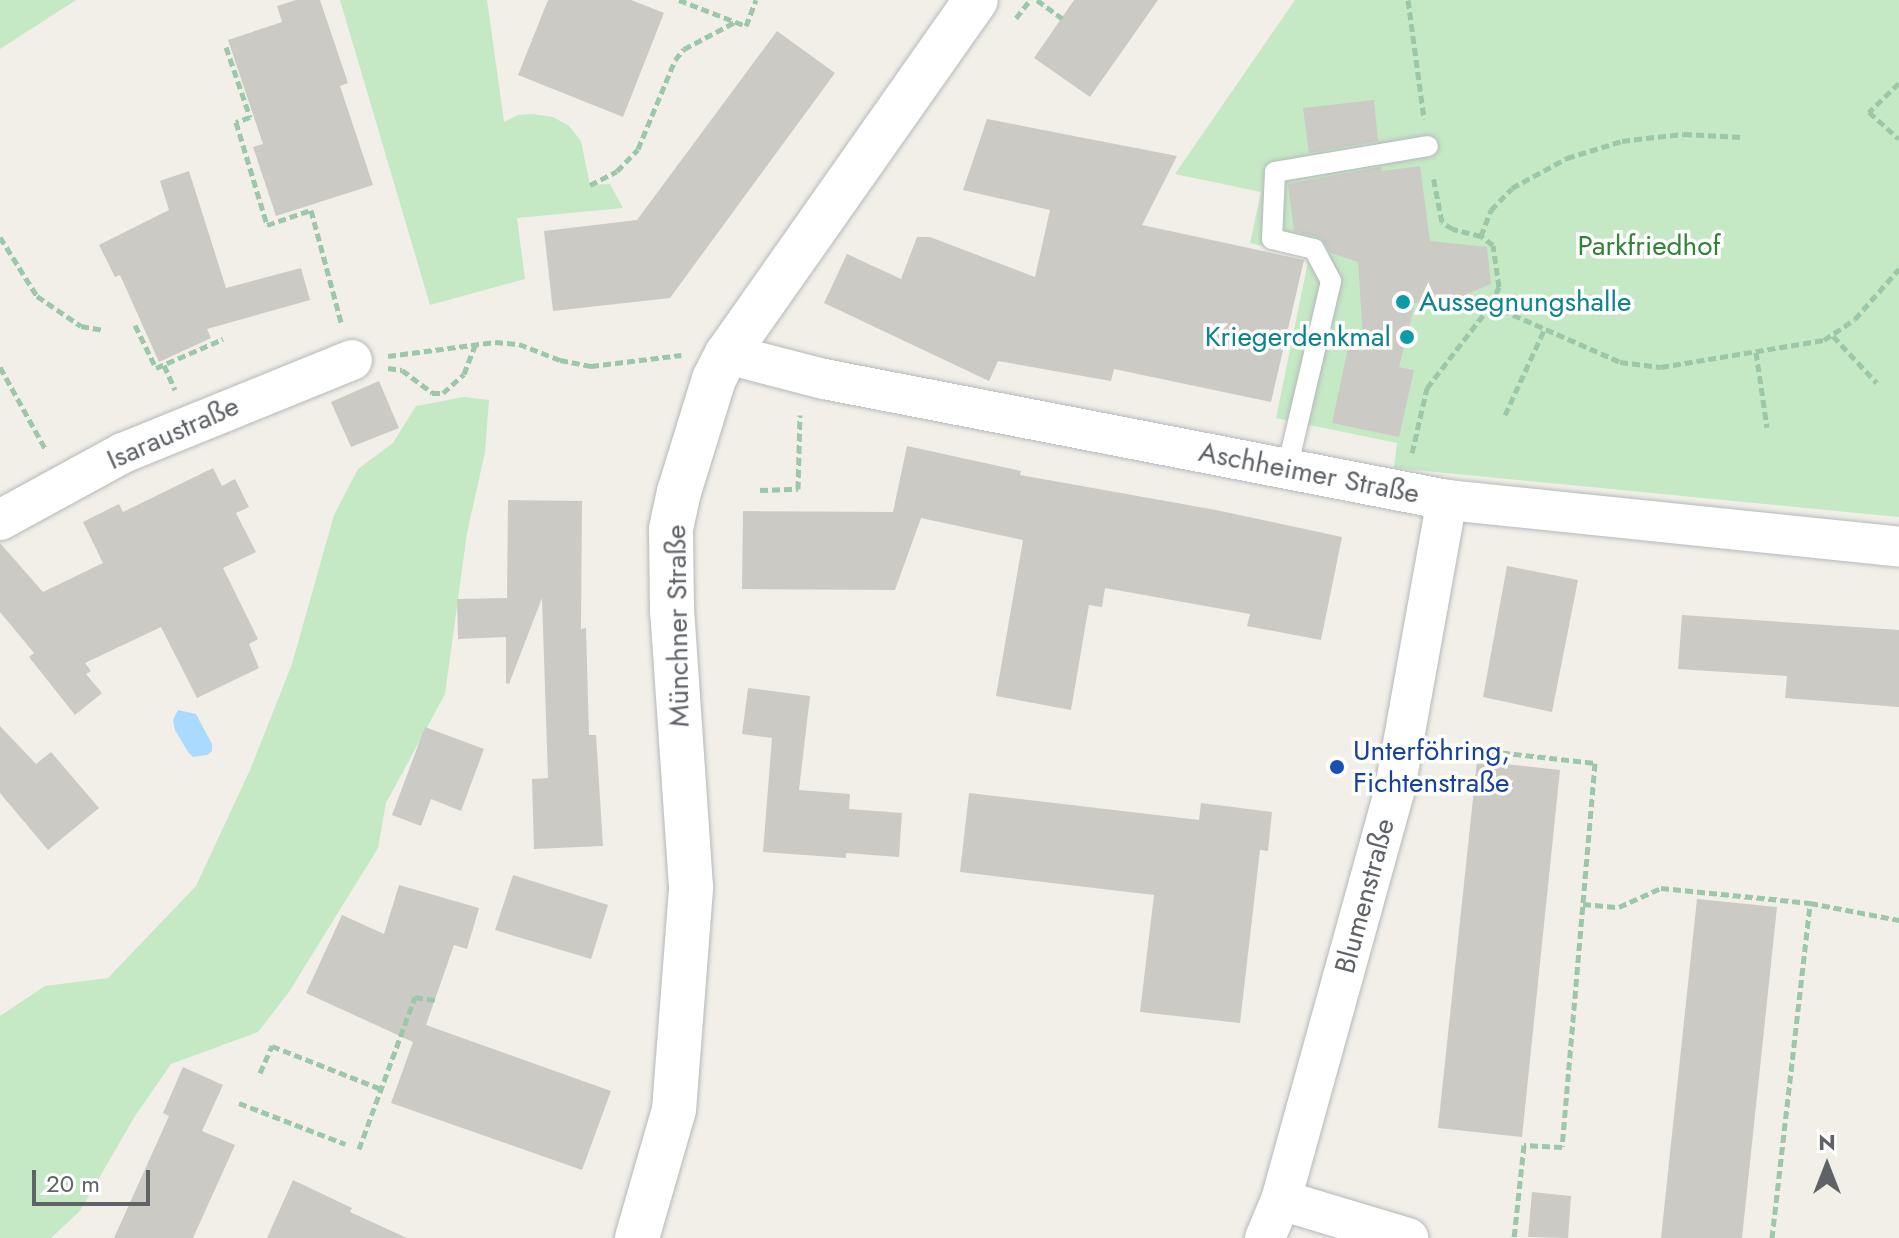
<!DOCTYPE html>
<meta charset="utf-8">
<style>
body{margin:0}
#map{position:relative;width:1899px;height:1238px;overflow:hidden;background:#f1efe8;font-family:Jost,sans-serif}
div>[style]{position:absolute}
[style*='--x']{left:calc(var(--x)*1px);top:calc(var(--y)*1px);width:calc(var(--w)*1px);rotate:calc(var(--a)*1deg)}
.green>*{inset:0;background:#c5e8c5}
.water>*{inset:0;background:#aadaff}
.building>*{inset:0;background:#cccac5}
.path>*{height:5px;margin-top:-2.5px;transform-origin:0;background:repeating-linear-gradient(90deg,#9cc7a9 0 8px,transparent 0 12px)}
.roads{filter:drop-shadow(0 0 2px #b5b8bc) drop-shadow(0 0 2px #b5b8bc)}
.lane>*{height:20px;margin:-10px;padding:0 10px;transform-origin:10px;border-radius:10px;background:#fff}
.street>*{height:40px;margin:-20px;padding:0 20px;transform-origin:20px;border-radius:20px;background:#fff}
.secondary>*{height:44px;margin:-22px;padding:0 22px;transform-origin:22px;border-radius:22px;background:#fff}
.dots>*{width:22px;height:22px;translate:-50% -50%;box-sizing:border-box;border:4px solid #fff;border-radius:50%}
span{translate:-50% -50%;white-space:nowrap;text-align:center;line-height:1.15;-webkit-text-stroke:7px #fff;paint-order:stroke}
.park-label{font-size:28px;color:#348238}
.culture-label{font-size:28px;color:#0d838f}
.left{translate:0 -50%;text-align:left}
.right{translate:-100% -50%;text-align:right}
.street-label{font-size:28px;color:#5f6368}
.transit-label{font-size:28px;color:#164399}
.north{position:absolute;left:1787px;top:1126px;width:80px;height:80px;-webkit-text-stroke:6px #fff;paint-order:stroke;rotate:0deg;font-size:22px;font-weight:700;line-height:32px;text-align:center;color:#5f6368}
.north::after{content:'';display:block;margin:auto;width:28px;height:36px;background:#5f6368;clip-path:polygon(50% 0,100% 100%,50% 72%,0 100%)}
.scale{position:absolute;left:32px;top:1170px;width:118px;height:36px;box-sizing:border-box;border:4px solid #5f6368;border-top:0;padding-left:10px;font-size:24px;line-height:28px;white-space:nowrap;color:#5f6368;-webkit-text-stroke:6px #fff;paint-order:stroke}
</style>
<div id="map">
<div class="green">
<div style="clip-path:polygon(0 0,76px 0,0 49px)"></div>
<div style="clip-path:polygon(340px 0,487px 0,504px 122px,518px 115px,532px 114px,553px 117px,569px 126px,581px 141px,590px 185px,610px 184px,623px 208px,517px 218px,525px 279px,430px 305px)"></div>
<div style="clip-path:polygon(1295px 0,1899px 0,1899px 517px,1394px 468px,1397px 443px,1276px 418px,1309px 257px,1250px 243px,1261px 192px,1175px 174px)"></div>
<div style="clip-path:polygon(464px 397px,489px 400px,485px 452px,467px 533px,445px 694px,386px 803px,378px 848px,289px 992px,258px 1032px,171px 1064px,135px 1116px,80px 1211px,51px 1238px,0 1238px,0 1016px,45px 986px,108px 978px,196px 886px,250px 770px,292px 664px,334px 515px,358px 469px,393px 443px,416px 406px)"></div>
</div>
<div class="water">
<div style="clip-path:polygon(178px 710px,196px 714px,212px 744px,212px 751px,207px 755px,193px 757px,188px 752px,175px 730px,173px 720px)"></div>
</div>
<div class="building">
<div style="clip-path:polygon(296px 0,320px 0,348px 83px,340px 86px,373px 185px,276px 216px,253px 147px,263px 144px,228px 40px,282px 22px,277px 6px)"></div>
<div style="clip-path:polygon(548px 0,631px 0,664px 13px,623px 117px,518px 75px)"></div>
<div style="clip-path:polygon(1074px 0,1158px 0,1090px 97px,1034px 58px)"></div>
<div style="clip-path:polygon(777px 31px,835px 73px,670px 298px,553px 311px,544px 231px,637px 220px)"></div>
<div style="clip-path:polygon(1374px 100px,1378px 141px,1309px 153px,1303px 108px)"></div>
<div style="clip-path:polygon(987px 119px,1177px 156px,1142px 225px,1304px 260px,1271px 402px,1114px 369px,1111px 381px,998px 361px,989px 381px,824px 303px,847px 254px,901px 279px,917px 237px,930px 237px,1035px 277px,1050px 210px,963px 190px)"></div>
<div style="clip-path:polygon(1420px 166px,1430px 241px,1487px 247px,1491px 284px,1452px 300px,1415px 303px,1399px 367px,1414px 370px,1399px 437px,1332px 423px,1348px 348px,1364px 351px,1358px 262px,1331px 253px,1321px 238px,1294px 231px,1288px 184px,1381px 167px,1382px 171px)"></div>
<div style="clip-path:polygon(189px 171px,226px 288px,301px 268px,310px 300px,207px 329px,211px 338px,159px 362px,120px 275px,115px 277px,99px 245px,169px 210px,160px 181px)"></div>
<div style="clip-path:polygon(379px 381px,399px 428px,351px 447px,331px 402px)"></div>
<div style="clip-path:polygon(907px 446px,1021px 471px,1020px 475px,1216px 510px,1342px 537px,1321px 640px,1247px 626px,1250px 614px,1105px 588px,1102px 607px,1089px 605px,1071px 710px,996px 696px,1023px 540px,921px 518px,895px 590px,742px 589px,743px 511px,893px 512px)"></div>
<div style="clip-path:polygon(213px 468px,222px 486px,235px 479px,249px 507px,236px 513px,256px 552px,223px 568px,258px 639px,249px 644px,259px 668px,197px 698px,161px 627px,85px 663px,91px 671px,86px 674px,102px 693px,75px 715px,29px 657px,34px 653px,0 612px,0 543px,43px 592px,103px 563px,83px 522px,119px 504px,123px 512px)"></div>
<div style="clip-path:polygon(508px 500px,582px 501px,581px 629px,586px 628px,589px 735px,596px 735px,603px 846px,534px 849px,532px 779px,548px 778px,542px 598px,509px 684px,506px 683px,506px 637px,458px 639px,457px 599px,507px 598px)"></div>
<div style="clip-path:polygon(1507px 566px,1578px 580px,1552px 712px,1483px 697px)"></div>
<div style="clip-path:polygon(1682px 615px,1899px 630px,1899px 707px,1785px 698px,1787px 676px,1678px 669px)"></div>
<div style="clip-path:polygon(748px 688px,810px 696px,799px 790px,850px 794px,849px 809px,902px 813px,899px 857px,846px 853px,846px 858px,763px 852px,772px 738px,742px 734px)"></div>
<div style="clip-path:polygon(0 726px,36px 764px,51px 752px,99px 808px,48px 850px,0 793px)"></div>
<div style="clip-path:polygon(425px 727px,484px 749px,461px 811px,431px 799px,421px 826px,392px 815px)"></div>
<div style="clip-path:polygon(1477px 761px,1560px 770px,1522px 1137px,1438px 1128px)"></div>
<div style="clip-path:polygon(969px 793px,1199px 820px,1201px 803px,1272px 812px,1268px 851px,1260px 850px,1240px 1023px,1140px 1012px,1154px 895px,960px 872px)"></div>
<div style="clip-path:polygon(513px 875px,608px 905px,591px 959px,495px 930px)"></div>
<div style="clip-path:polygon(399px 885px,479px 908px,467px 949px,454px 945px,426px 1025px,611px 1091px,582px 1170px,391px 1103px,413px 1042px,306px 993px,342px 915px,384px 934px)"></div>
<div style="clip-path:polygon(1697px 899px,1777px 907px,1742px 1238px,1661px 1238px)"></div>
<div style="clip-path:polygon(183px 1067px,223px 1085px,202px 1131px,235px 1145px,193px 1238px,114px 1238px,169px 1116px,163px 1113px)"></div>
<div style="clip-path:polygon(293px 1180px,352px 1208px,350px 1212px,407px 1238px,267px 1238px)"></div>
<div style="clip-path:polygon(1532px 1192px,1571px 1196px,1568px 1238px,1528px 1237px)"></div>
</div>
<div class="path">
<div style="--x:679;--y:0;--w:72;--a:21.2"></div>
<div style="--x:746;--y:26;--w:28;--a:-69"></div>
<div style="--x:1037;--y:0;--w:31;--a:36"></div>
<div style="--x:1408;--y:0;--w:120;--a:82.3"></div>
<div style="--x:1016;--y:18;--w:23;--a:-52"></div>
<div style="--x:226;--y:47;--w:74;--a:71.1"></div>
<div style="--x:250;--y:117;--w:15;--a:160"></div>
<div style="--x:236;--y:122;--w:108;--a:73.2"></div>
<div style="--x:267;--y:225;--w:46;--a:-18.8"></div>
<div style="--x:311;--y:210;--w:116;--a:75"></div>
<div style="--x:1899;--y:83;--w:42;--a:136"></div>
<div style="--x:1869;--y:112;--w:40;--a:42"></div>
<div style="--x:590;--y:185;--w:30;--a:-27"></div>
<div style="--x:617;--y:171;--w:30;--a:-46"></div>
<div style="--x:638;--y:149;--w:96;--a:-67.4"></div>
<div style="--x:675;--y:60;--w:14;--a:-51"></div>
<div style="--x:684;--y:49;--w:58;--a:-27.9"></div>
<div style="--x:1481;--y:236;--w:28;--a:-69"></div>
<div style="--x:1491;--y:210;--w:30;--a:-46"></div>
<div style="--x:1512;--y:188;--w:63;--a:-28.6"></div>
<div style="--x:1567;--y:158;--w:58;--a:-17.2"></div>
<div style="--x:1622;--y:141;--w:24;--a:-7"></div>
<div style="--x:1646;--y:138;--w:38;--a:-6"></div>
<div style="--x:1684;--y:134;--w:58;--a:3"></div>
<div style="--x:0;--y:237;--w:70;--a:57.9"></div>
<div style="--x:37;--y:296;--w:53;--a:34.3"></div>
<div style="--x:81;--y:326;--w:23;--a:10"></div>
<div style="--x:1491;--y:305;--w:141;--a:23.8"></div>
<div style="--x:1620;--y:362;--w:41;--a:7"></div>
<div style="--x:1661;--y:367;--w:165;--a:-9.4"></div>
<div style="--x:1824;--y:340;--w:37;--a:-34"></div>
<div style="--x:1855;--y:319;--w:67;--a:-48.7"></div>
<div style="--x:135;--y:325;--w:48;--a:64"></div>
<div style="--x:156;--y:368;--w:73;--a:-23.4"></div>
<div style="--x:1833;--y:336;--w:64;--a:46.9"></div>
<div style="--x:1756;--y:352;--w:76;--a:81.7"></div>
<div style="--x:388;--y:356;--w:108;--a:-7.5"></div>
<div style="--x:495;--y:342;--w:24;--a:5"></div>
<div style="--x:519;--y:344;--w:44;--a:21.3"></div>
<div style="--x:560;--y:360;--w:32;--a:11"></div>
<div style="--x:591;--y:366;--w:91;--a:-7"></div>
<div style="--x:164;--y:365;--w:27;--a:66"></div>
<div style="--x:0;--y:367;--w:95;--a:61"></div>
<div style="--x:388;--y:368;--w:14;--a:8"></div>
<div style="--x:402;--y:370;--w:38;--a:37"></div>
<div style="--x:432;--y:393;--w:11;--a:0"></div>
<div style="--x:443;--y:393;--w:28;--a:-42"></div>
<div style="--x:464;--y:374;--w:30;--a:-69"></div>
<div style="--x:1505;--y:415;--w:96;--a:-65.3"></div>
<div style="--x:1412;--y:453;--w:67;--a:-77"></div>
<div style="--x:1427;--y:388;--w:105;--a:-52.4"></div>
<div style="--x:1491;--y:305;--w:20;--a:-66"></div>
<div style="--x:1499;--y:287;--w:42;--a:-98.1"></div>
<div style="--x:1493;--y:245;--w:15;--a:-143"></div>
<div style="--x:1481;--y:236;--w:29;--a:-166"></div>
<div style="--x:1453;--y:229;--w:13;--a:-148"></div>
<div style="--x:1442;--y:222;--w:47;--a:-101.1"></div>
<div style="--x:760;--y:490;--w:38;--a:-2"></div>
<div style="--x:798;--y:489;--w:74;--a:-88.5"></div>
<div style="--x:1442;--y:746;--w:154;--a:6.3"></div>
<div style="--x:1595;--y:763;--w:385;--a:94.9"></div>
<div style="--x:1562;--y:1147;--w:38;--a:-177"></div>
<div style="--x:1524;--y:1145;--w:94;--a:96.1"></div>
<div style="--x:1583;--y:904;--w:36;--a:5"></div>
<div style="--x:1619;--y:907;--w:46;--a:-24.3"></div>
<div style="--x:1661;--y:888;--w:150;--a:5.7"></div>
<div style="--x:1810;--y:903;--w:91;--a:10.8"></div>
<div style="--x:260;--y:1073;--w:30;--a:-66"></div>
<div style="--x:272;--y:1046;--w:117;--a:21.5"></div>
<div style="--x:239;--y:1103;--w:114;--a:21.1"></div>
<div style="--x:359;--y:1149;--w:162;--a:-69.8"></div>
<div style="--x:415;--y:997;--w:24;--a:9"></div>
<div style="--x:1772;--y:1238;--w:337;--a:-83.5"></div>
</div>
<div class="roads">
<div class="lane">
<div style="--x:1287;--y:469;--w:193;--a:-76.8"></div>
<div style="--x:1331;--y:281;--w:36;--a:-118"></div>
<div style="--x:1314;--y:249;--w:43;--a:-166.6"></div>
<div style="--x:1272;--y:239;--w:67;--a:-87.4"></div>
<div style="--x:1275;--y:172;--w:155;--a:-9.6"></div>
</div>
<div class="street">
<div style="--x:727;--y:354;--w:100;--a:14.5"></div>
<div style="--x:824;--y:379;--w:635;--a:10.99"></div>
<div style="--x:1447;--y:500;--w:454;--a:5.9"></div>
<div style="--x:0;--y:520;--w:140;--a:-28.6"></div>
<div style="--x:123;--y:453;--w:247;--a:-22.1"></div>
<div style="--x:1281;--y:1200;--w:133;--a:16.7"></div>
<div style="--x:1265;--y:1238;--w:41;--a:-67.2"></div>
<div style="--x:1281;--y:1200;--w:427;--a:-74.5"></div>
<div style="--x:1395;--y:788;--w:293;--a:-79.8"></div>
</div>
<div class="secondary">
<div style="--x:637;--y:1238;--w:133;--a:-73.9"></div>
<div style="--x:674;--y:1110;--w:224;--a:-85.6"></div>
<div style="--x:691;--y:887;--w:277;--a:-93.9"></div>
<div style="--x:672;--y:611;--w:82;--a:-90.7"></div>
<div style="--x:671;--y:529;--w:38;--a:-78"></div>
<div style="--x:679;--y:492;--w:118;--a:-72.8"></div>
<div style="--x:714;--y:379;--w:28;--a:-63"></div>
<div style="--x:727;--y:354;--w:433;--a:-54.9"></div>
</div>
</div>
<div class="dots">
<div style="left:1403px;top:302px;background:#0f9aa8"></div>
<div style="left:1407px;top:337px;background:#0f9aa8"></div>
<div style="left:1337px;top:767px;background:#1a4fb4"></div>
</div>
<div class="park-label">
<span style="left:1649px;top:246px">Parkfriedhof</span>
</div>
<div class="culture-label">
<span class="left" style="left:1419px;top:302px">Aussegnungshalle</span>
<span class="right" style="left:1391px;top:337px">Kriegerdenkmal</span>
</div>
<div class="street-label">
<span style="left:173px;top:433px;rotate:-24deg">Isaraustraße</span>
<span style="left:1309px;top:473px;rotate:11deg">Aschheimer Straße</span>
<span style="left:678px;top:626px;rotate:-91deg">Münchner Straße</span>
<span style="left:1365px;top:896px;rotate:-75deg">Blumenstraße</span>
</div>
<div class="transit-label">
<span class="left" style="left:1353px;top:767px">Unterföhring,<br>Fichtenstraße</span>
</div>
<div class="north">N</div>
<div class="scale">20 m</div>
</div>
